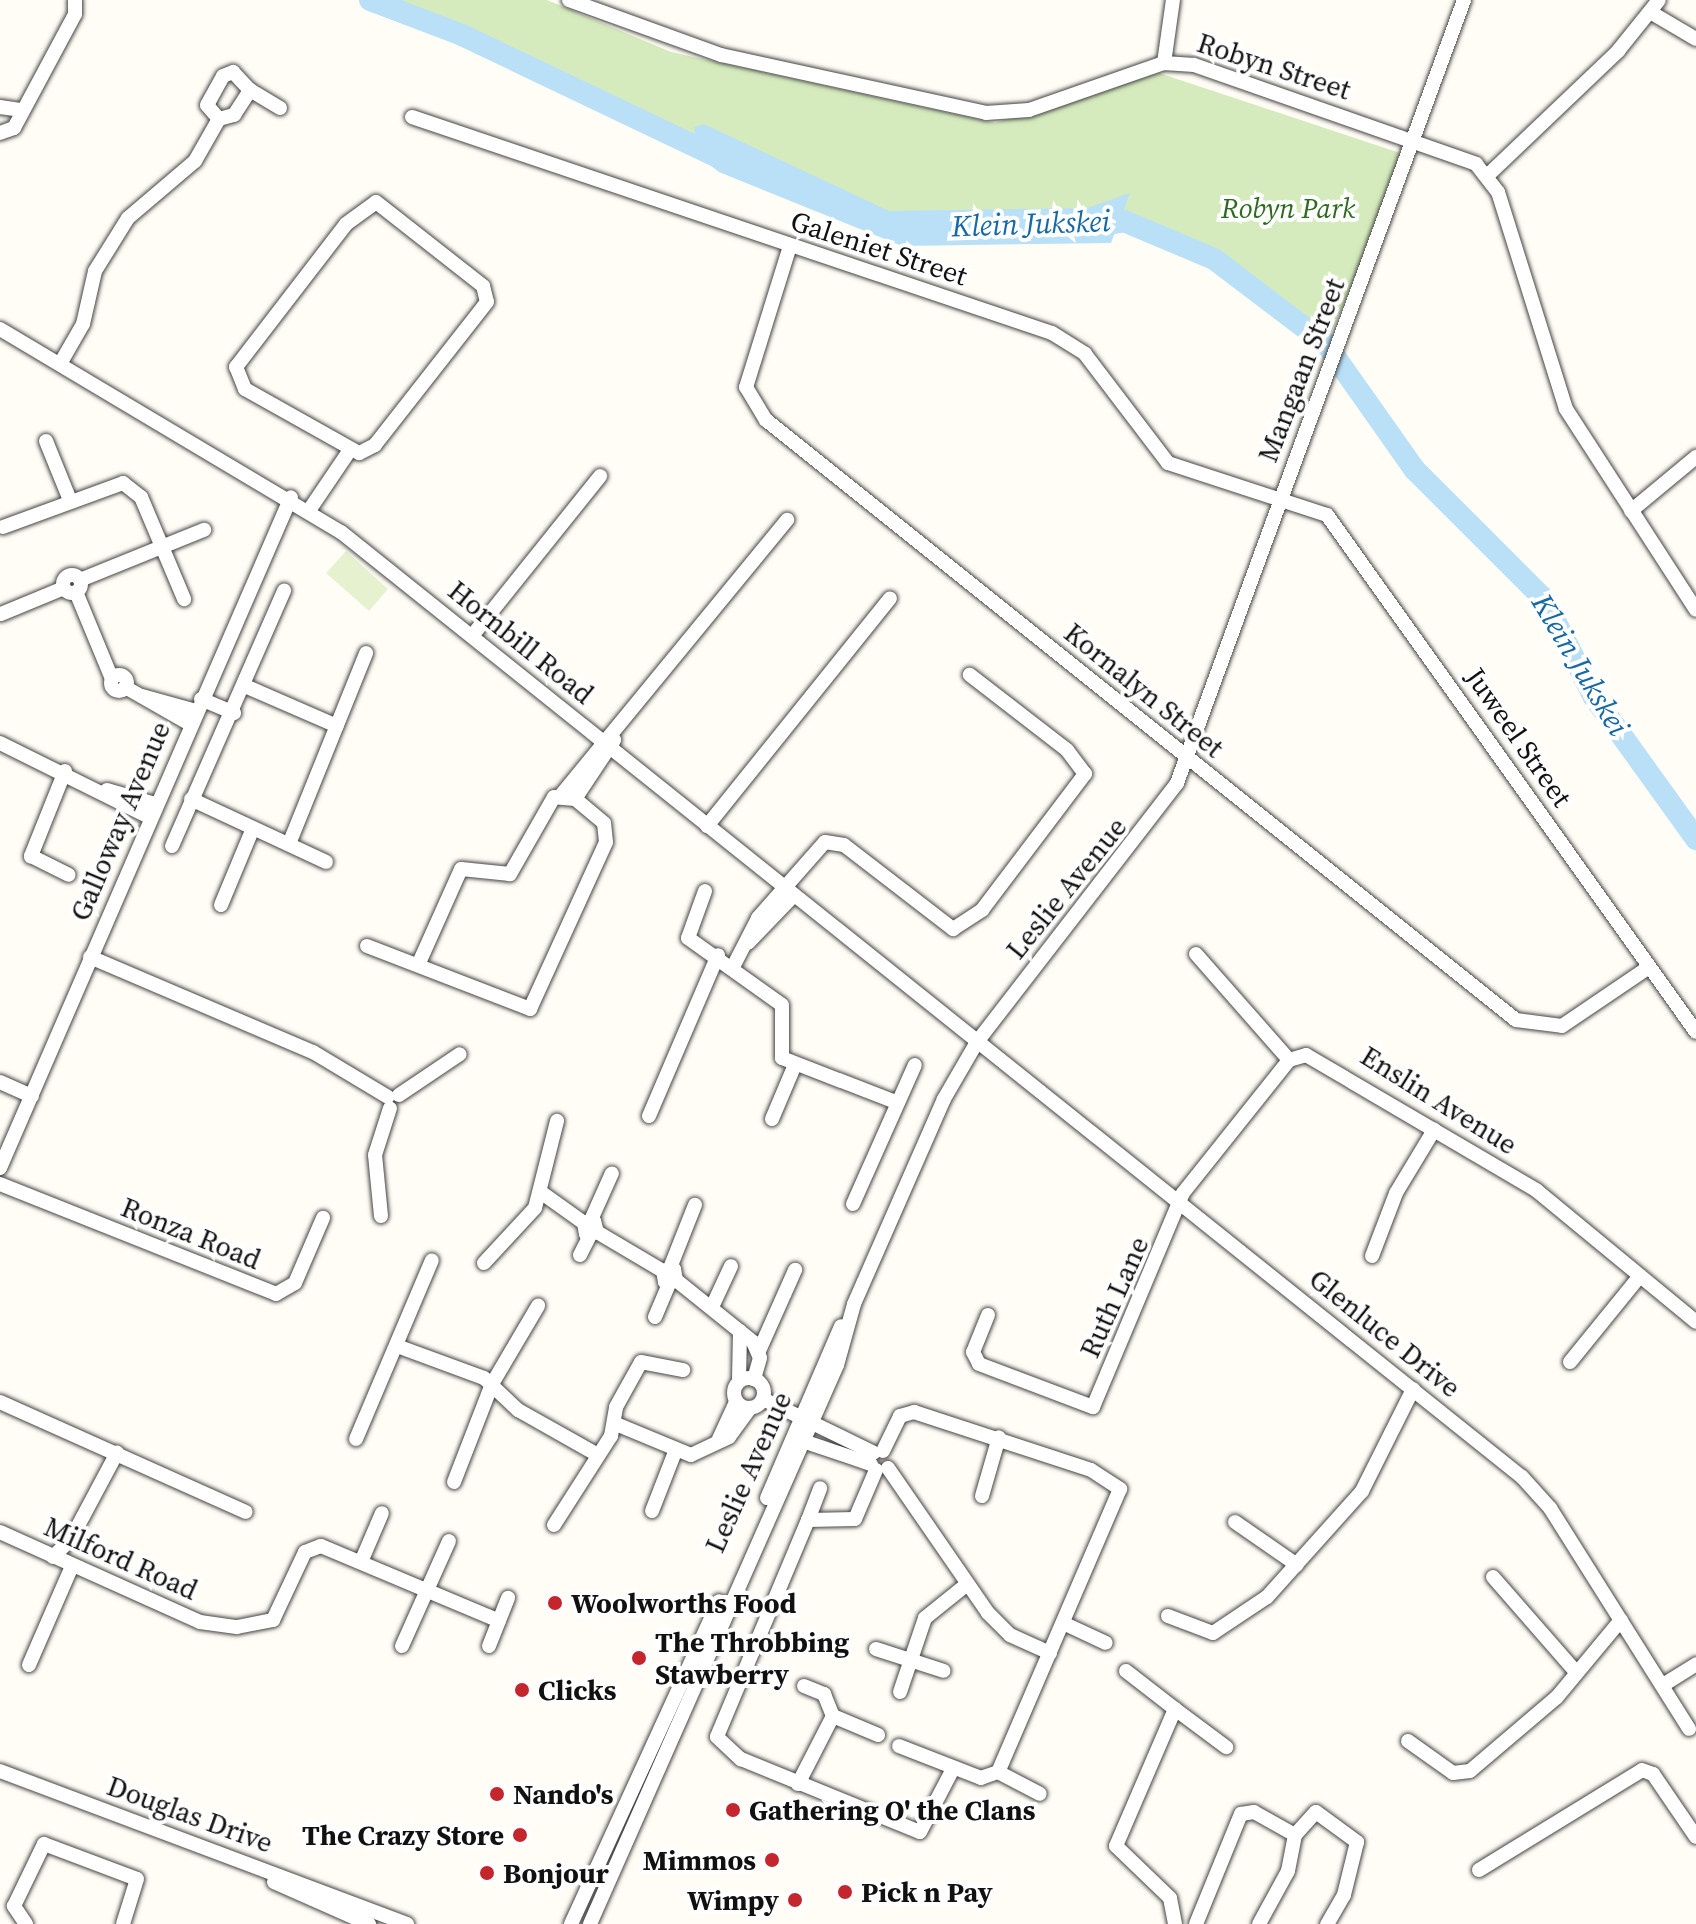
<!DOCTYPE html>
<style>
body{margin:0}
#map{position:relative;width:1696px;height:1924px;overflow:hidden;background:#fffdf5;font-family:"Source Serif 4",serif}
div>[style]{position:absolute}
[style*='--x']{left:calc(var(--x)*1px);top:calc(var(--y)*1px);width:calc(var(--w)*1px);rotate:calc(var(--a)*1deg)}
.green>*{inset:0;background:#d5ebbd}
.pitch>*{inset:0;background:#e6f2cf}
.water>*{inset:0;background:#b9e0f7}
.river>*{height:22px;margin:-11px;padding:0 11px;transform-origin:11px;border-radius:11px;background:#b9e0f7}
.roads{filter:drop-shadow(0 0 2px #444) drop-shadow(0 0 2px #444)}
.minor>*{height:14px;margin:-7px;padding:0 7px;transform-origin:7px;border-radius:7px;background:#fff}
.minor>.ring{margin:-7px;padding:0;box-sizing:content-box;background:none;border:14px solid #fff;border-radius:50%}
.dots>*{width:22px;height:22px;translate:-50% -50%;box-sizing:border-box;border:4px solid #fff;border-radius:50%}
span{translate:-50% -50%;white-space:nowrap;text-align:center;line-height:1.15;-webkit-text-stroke:8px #fff;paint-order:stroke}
.street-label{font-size:28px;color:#111}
.park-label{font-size:28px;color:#2f6b1f;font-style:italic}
.poi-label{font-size:28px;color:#111;font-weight:700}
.left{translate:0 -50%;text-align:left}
.right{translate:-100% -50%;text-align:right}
.water-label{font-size:30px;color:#1768a6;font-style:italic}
</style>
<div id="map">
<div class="green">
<div style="clip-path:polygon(370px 0,547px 0,671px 52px,995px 123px,1159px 73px,1409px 156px,1326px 344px,1214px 259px,1125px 221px,1084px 229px,896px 230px)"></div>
</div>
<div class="pitch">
<div style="clip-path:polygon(346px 551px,388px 589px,369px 611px,326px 573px)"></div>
</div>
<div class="water">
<div style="clip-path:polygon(704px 124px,889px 211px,1087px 208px,1130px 193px,1111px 243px,902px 246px,719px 172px,697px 155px,694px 127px)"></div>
</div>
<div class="river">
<div style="--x:370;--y:0;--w:98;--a:20.8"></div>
<div style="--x:462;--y:35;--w:288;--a:25.5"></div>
<div style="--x:1091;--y:227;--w:34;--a:-10"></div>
<div style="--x:1124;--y:221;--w:98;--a:22.9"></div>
<div style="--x:1214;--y:259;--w:141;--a:37.2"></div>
<div style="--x:1326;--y:344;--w:154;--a:54.8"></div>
<div style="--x:1415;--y:470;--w:182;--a:45"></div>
<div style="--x:1544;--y:599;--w:110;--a:63"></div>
<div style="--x:1594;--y:697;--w:175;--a:54.3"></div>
</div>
<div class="roads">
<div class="minor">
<div style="--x:569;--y:0;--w:162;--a:19.9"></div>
<div style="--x:721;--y:55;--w:271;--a:12.3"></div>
<div style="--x:986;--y:113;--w:43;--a:-4"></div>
<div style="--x:1029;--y:110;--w:143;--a:-19.2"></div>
<div style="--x:1164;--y:63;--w:30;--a:4"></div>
<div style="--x:1194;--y:65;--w:299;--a:19.3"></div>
<div style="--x:1476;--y:164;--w:36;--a:52"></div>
<div style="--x:1498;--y:192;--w:227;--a:72.6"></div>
<div style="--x:1566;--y:409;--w:239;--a:57.1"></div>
<div style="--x:1652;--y:13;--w:51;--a:30.6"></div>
<div style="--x:1164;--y:63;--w:64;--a:-81.9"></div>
<div style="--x:0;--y:107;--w:22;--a:8"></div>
<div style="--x:412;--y:117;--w:675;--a:18.65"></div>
<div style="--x:1052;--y:333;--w:39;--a:32"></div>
<div style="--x:1085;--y:354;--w:137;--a:52.7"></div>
<div style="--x:1168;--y:463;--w:167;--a:18.1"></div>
<div style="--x:1327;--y:515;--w:635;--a:54.48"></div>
<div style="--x:219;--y:119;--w:18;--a:-131"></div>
<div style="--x:207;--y:105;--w:33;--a:-61"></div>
<div style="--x:223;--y:76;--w:11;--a:-22"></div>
<div style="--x:233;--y:72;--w:25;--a:47"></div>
<div style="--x:0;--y:133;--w:15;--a:-20"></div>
<div style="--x:14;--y:128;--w:129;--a:-61.8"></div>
<div style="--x:75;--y:14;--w:14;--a:-90"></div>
<div style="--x:1488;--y:175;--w:180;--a:-43.6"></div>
<div style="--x:1618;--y:51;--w:65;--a:-51.2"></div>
<div style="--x:376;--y:202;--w:136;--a:38.1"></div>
<div style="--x:483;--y:286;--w:16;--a:76"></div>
<div style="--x:487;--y:302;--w:182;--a:128.1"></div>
<div style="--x:375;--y:445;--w:18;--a:153"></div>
<div style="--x:359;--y:453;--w:131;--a:-150.7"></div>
<div style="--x:245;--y:389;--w:24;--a:-112"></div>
<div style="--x:236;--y:367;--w:180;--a:-52.4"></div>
<div style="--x:346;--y:224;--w:37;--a:-36"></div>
<div style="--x:790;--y:246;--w:148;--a:107.3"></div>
<div style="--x:746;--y:387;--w:39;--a:59"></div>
<div style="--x:766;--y:420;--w:960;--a:38.66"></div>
<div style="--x:1516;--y:1020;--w:46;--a:7.4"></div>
<div style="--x:1562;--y:1026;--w:105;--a:-34.1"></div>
<div style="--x:0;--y:329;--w:397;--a:30.8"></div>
<div style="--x:341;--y:532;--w:1513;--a:38.67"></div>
<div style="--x:1522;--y:1477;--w:42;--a:47.9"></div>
<div style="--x:1550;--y:1508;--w:261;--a:57.8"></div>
<div style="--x:60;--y:364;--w:46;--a:-60.1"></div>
<div style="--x:83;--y:324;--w:54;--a:-77.2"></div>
<div style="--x:95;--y:271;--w:62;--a:-58.1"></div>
<div style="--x:128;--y:218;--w:88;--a:-40.4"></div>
<div style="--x:195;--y:161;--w:48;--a:-60.3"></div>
<div style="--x:219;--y:119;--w:16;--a:-15"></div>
<div style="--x:234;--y:115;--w:30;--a:-57"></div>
<div style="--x:250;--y:90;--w:35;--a:31"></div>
<div style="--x:46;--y:441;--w:64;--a:67.9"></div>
<div style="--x:310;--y:509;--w:71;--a:-55.9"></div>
<div style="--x:1631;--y:511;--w:85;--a:-39.7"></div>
<div style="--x:3;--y:527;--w:128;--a:-20.1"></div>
<div style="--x:123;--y:483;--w:23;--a:38"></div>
<div style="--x:141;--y:497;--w:111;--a:67.1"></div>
<div class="ring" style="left:63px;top:575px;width:4px;height:4px"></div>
<div style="--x:80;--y:580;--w:134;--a:-22"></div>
<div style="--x:76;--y:592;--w:94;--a:67.5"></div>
<div style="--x:1;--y:614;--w:68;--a:-22.4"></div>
<div style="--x:472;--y:636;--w:205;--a:-51.3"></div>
<div class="ring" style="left:111px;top:675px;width:2px;height:2px"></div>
<div style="--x:245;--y:686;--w:100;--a:23.5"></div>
<div style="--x:125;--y:687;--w:75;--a:29.6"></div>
<div style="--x:142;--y:696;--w:56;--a:15.5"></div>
<div style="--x:201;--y:699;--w:36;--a:23"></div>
<div style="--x:0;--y:743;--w:166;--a:26.4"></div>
<div style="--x:65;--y:771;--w:92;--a:111.8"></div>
<div style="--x:31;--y:856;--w:42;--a:26.6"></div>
<div style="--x:107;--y:790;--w:50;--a:16.3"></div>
<div style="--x:562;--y:794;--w:355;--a:-50.6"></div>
<div style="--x:191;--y:799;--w:149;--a:25"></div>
<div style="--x:575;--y:799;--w:71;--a:-56.5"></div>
<div style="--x:707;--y:826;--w:292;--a:-51.2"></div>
<div style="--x:289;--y:844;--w:206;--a:-68"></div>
<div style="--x:172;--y:846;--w:279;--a:-66.3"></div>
<div style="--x:705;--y:891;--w:50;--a:109.9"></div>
<div style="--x:688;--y:938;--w:115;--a:35.5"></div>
<div style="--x:782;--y:1005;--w:53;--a:90"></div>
<div style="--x:782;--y:1058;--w:124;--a:21.2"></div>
<div style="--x:221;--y:905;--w:83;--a:-67.4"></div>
<div style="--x:748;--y:943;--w:66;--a:-46.2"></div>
<div style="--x:367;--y:946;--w:175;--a:21.1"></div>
<div style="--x:530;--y:1009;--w:183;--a:-65.5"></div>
<div style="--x:606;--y:842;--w:19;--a:-96"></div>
<div style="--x:604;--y:823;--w:38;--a:-140"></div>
<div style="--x:575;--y:799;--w:21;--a:-175"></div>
<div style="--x:554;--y:797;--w:89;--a:119.7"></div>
<div style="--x:510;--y:874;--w:49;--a:-174.2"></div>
<div style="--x:461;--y:869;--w:105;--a:114.1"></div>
<div style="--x:1196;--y:954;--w:141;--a:48.7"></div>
<div style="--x:90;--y:957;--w:242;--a:23.1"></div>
<div style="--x:313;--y:1052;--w:87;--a:31"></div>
<div style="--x:734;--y:965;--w:53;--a:-62.9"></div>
<div style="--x:758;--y:918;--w:101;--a:-48.6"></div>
<div style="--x:825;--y:842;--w:19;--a:9"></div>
<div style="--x:844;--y:845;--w:138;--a:37.6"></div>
<div style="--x:953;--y:929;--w:35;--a:-33"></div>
<div style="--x:982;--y:910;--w:171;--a:-52.9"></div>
<div style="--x:1085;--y:774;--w:30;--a:-127"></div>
<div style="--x:1067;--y:750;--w:123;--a:-142.3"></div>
<div style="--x:0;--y:1082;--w:35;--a:24"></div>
<div style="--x:399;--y:1095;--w:73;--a:-33.9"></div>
<div style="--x:649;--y:1116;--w:175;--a:-66.8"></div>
<div style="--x:772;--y:1119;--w:56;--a:-67.1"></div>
<div style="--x:0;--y:1168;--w:731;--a:-66.55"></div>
<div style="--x:0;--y:1184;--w:297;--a:21.7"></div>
<div style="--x:276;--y:1294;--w:22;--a:-30"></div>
<div style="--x:295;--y:1283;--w:71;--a:-66.7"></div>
<div style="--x:542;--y:1193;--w:52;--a:35.5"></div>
<div style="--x:853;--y:1204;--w:152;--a:-66"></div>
<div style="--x:381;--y:1216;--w:61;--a:-95.6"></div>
<div style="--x:375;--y:1155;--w:49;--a:-72.3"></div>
<div style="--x:591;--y:1220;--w:51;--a:-65.9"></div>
<div style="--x:597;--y:1232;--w:11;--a:-105"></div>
<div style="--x:594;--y:1221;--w:10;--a:169"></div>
<div style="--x:584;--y:1223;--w:11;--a:80"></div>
<div style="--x:586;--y:1234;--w:11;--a:-10"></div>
<div style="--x:597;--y:1232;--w:77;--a:30.6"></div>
<div style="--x:580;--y:1255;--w:22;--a:-63"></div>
<div style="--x:1372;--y:1256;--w:67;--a:-69.1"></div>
<div style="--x:1396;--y:1193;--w:74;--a:-58.9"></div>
<div style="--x:484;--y:1263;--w:75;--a:-47.2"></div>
<div style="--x:535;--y:1208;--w:90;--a:-75.8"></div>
<div style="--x:670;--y:1268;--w:68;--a:-68.4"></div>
<div style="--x:676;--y:1280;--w:11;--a:170"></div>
<div style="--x:665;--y:1282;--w:11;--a:-100"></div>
<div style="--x:663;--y:1271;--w:11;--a:-10"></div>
<div style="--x:674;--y:1269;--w:11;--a:80"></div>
<div style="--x:676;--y:1280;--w:99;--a:38.8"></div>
<div style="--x:753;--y:1342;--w:17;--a:66"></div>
<div style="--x:760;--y:1358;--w:22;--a:106"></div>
<div style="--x:712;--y:1307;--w:45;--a:-65.1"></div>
<div style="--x:988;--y:1315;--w:40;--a:112"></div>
<div style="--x:973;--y:1352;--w:13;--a:63"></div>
<div style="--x:979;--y:1364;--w:122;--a:20.7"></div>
<div style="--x:1093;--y:1407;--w:232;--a:-67.2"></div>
<div style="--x:1183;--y:1193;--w:170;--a:-51.4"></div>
<div style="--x:1289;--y:1060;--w:18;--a:-16"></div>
<div style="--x:1306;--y:1055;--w:267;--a:30.4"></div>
<div style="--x:1536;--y:1190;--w:207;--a:39.5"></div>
<div style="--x:655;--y:1317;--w:36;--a:-67"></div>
<div style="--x:397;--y:1346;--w:93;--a:20.2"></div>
<div style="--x:484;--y:1378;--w:47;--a:43.3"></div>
<div style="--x:518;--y:1410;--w:92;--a:29.4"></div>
<div style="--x:759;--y:1351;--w:89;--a:-66"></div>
<div style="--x:1570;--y:1362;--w:109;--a:-50.9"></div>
<div class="ring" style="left:734px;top:1378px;width:16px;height:16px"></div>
<div style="--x:739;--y:1380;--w:49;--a:-88.8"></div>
<div style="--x:763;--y:1399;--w:123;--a:25.9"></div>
<div style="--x:0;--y:1402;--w:269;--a:24.1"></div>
<div style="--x:616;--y:1424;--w:81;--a:22.5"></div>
<div style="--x:691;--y:1455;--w:42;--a:-25.3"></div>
<div style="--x:729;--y:1437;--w:36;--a:-54"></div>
<div style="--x:356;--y:1439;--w:194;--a:-67"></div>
<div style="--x:797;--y:1439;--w:78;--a:18.7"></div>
<div style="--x:718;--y:1441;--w:43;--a:-65.2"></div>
<div style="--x:883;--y:1451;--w:39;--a:-64"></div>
<div style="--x:900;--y:1416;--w:15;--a:-16"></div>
<div style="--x:914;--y:1412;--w:186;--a:18.1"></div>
<div style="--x:1091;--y:1470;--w:35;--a:33"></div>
<div style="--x:1120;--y:1489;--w:308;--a:113.3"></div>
<div style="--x:998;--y:1772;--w:18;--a:161"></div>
<div style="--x:981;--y:1778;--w:88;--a:-158.7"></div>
<div style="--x:888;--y:1468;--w:176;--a:55.4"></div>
<div style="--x:988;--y:1613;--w:31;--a:45"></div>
<div style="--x:1010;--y:1635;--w:44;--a:24.2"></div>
<div style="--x:876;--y:1470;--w:53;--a:113.2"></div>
<div style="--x:855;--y:1519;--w:47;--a:178.8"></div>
<div style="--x:808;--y:1520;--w:235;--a:112.8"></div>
<div style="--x:717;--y:1737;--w:33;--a:43"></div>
<div style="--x:741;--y:1759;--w:193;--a:22.2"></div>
<div style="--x:920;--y:1832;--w:71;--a:-62.4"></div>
<div style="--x:454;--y:1482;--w:105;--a:-68.8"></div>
<div style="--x:492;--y:1384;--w:91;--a:-59.5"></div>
<div style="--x:982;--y:1496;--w:61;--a:-73.9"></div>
<div style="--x:767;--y:1498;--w:187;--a:-66.7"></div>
<div style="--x:652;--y:1511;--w:63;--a:-68.7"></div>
<div style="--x:808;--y:1520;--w:34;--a:-69"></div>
<div style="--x:1235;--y:1522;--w:75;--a:34.7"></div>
<div style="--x:554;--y:1525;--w:106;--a:-57.4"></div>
<div style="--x:611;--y:1436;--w:29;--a:-80"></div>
<div style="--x:616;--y:1407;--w:51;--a:-60.9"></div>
<div style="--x:641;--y:1362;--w:43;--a:10.8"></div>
<div style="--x:0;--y:1532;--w:219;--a:24.2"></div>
<div style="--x:200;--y:1622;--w:37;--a:8"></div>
<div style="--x:237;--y:1627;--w:37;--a:-11"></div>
<div style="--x:273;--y:1620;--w:75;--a:-64.8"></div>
<div style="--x:305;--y:1552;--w:17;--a:-21"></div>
<div style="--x:321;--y:1546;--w:193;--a:22.8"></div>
<div style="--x:53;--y:1557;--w:25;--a:-45"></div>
<div style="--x:71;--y:1539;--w:98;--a:-61.9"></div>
<div style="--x:361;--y:1562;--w:53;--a:-66.8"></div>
<div style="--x:1493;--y:1577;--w:126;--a:48.9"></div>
<div style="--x:1168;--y:1616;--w:48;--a:20.7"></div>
<div style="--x:1213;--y:1633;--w:65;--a:-33.7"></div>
<div style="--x:1267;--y:1597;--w:142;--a:-48.1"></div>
<div style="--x:1362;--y:1491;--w:114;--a:-63.4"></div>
<div style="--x:1063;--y:1623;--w:47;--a:24.9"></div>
<div style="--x:402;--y:1646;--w:115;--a:-65.9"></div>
<div style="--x:489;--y:1646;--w:52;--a:-68.4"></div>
<div style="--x:876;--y:1649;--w:71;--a:17.9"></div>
<div style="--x:29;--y:1665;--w:108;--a:-66.5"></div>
<div style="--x:1126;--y:1671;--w:62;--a:37.8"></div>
<div style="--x:1175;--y:1709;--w:149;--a:113.3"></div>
<div style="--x:1116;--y:1846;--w:75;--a:43.9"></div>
<div style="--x:1170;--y:1898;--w:26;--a:79"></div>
<div style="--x:1663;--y:1685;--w:39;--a:-32"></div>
<div style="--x:804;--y:1686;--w:22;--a:22"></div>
<div style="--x:824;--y:1694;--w:24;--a:68"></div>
<div style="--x:833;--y:1716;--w:49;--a:22.9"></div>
<div style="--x:900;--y:1692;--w:78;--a:-71.3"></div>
<div style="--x:925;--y:1618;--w:53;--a:-38.8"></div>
<div style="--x:1175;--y:1709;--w:64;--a:36.7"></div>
<div style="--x:1408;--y:1741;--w:55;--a:35.4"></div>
<div style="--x:1453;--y:1773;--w:17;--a:-7"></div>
<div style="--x:1470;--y:1771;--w:114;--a:-40.4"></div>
<div style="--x:1557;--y:1697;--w:100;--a:-50.3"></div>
<div style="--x:0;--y:1771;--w:435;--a:20.6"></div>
<div style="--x:998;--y:1772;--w:47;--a:27.6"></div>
<div style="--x:798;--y:1784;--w:76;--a:-62.8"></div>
<div style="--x:1479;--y:1870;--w:191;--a:-31.5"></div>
<div style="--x:1642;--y:1770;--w:12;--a:20"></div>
<div style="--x:1653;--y:1774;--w:76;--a:55.7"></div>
<div style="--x:274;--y:1882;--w:104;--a:23.9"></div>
<div style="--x:26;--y:1924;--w:22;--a:-124"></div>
<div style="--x:14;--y:1906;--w:69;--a:-64.2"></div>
<div style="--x:44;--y:1844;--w:99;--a:20.6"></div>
<div style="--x:137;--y:1879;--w:47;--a:107.3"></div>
<div style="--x:571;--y:1924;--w:355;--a:-65.4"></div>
<div style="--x:590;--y:1924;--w:611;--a:-66.16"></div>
<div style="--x:837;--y:1365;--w:63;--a:-74.4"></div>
<div style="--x:854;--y:1304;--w:224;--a:-66.3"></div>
<div style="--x:944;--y:1099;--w:66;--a:-59.9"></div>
<div style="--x:977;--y:1042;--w:327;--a:-52.3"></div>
<div style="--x:1177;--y:783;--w:834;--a:-69.87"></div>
<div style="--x:1196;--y:1924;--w:119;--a:-67.8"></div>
<div style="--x:1241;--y:1814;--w:13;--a:-9"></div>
<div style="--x:1254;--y:1812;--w:47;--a:29.3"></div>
<div style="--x:1259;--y:1924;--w:60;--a:-61.3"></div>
<div style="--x:1288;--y:1871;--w:37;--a:-79"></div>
<div style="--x:1295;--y:1835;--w:31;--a:-48"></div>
<div style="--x:1316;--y:1812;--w:51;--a:36.2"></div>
<div style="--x:1357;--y:1842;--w:55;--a:103.8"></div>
<div style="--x:1344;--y:1895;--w:34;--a:120"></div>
</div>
</div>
<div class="dots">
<div style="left:555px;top:1603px;background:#c4262e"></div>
<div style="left:639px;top:1658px;background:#c4262e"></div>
<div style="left:522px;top:1690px;background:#c4262e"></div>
<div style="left:497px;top:1794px;background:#c4262e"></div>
<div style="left:733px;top:1810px;background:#c4262e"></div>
<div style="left:520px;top:1835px;background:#c4262e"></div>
<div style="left:772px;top:1860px;background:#c4262e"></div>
<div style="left:487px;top:1873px;background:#c4262e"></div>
<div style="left:845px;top:1892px;background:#c4262e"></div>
<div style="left:795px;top:1900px;background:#c4262e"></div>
</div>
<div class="street-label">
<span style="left:1274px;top:66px;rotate:18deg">Robyn Street</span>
<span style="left:879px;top:248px;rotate:18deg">Galeniet Street</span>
<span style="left:1301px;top:370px;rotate:-69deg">Mangaan Street</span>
<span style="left:521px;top:642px;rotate:39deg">Hornbill Road</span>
<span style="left:1144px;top:690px;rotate:39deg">Kornalyn Street</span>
<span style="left:1519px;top:737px;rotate:55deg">Juweel Street</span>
<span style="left:120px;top:821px;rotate:-67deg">Galloway Avenue</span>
<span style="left:1066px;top:888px;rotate:-51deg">Leslie Avenue</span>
<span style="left:1439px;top:1100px;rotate:32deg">Enslin Avenue</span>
<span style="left:191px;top:1233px;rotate:22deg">Ronza Road</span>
<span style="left:1114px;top:1297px;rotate:-66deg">Ruth Lane</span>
<span style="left:1385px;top:1333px;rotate:39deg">Glenluce Drive</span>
<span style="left:748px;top:1472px;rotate:-66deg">Leslie Avenue</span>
<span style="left:121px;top:1558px;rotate:24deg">Milford Road</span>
<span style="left:190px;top:1814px;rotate:20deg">Douglas Drive</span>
</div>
<div class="park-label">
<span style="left:1288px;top:208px">Robyn Park</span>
</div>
<div class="poi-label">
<span class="left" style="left:571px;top:1603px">Woolworths Food</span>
<span class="left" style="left:655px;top:1658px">The Throbbing<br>Stawberry</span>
<span class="left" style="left:538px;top:1690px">Clicks</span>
<span class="left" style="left:513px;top:1794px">Nando's</span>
<span class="left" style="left:749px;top:1810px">Gathering O' the Clans</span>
<span class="right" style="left:504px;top:1835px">The Crazy Store</span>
<span class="right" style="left:756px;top:1860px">Mimmos</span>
<span class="left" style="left:503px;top:1873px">Bonjour</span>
<span class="left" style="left:861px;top:1892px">Pick n Pay</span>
<span class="right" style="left:779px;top:1900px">Wimpy</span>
</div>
<div class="water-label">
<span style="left:1031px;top:224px;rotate:-2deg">Klein Jukskei</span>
<span style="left:1580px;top:665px;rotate:59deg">Klein Jukskei</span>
</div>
</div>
